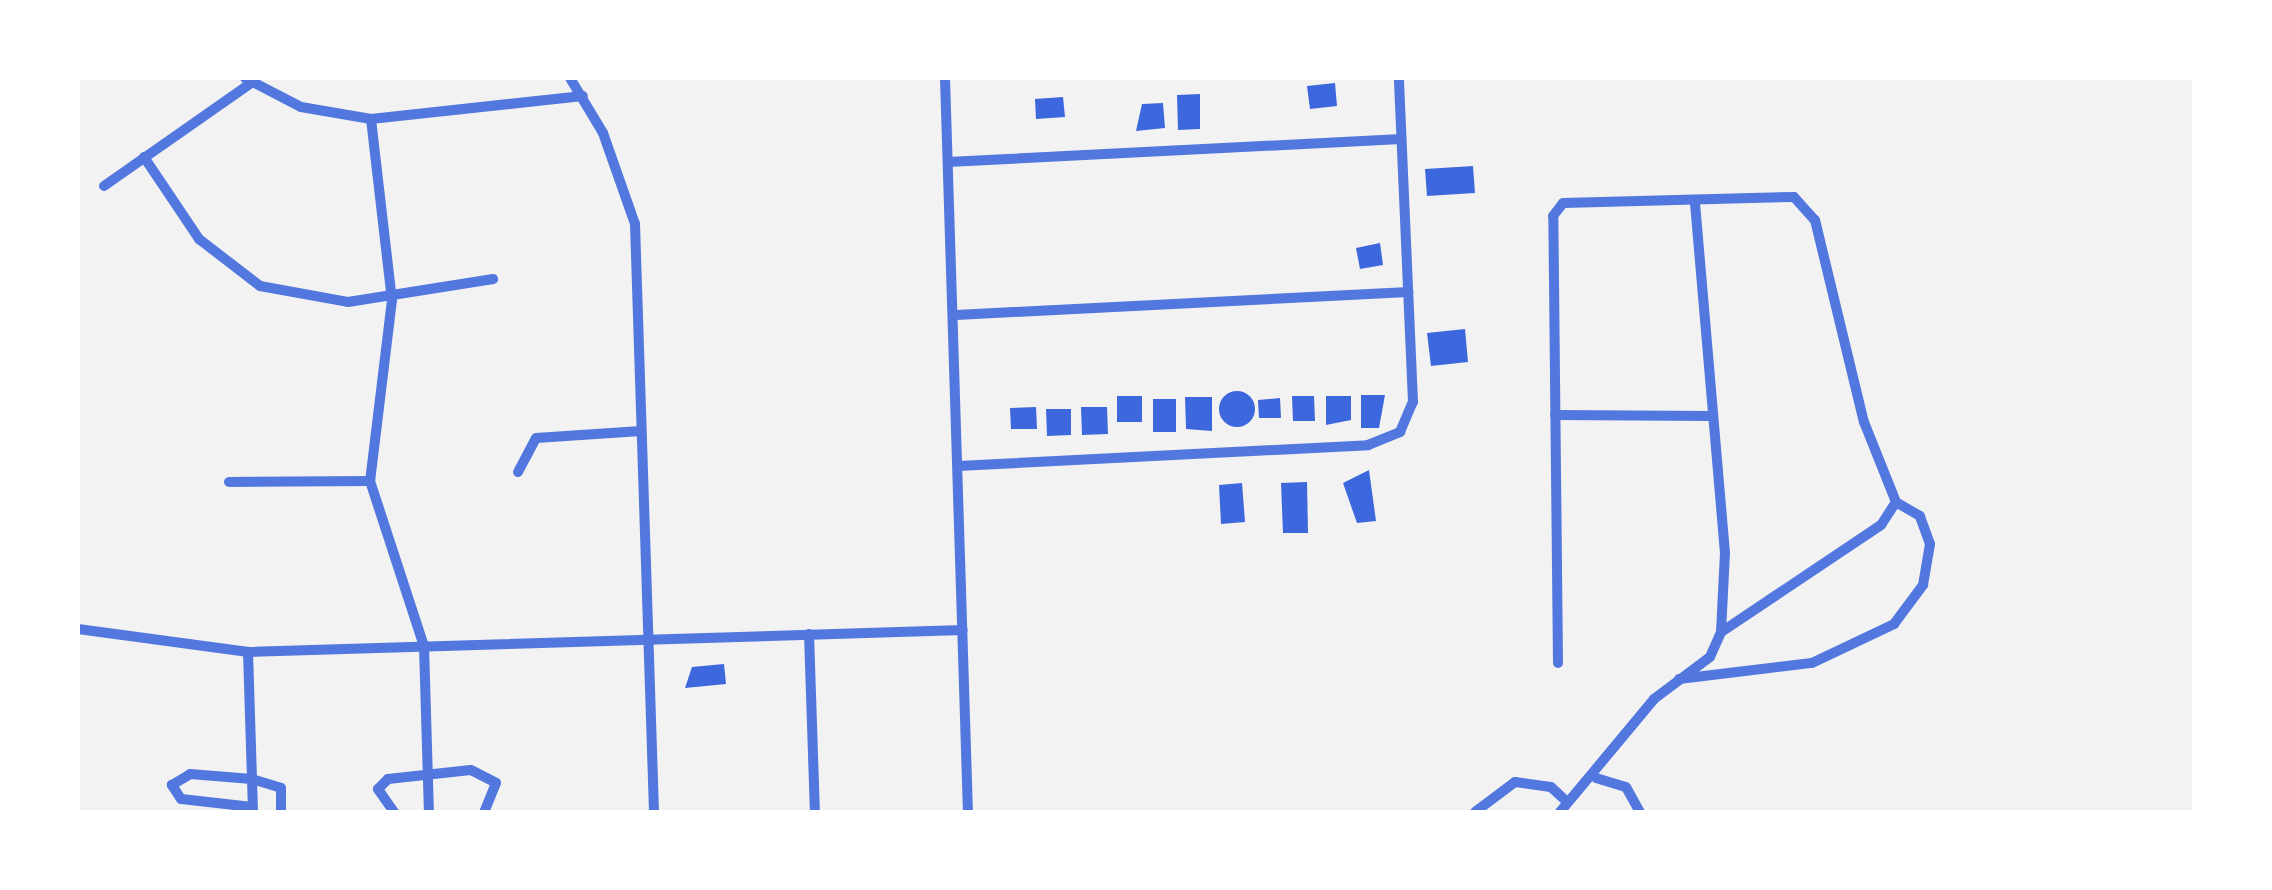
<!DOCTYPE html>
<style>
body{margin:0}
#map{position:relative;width:2272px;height:890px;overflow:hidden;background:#f2f2f2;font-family:"DejaVu Sans",sans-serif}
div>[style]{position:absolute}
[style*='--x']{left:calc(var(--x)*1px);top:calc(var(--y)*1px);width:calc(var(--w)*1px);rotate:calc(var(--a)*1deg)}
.building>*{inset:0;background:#3d67dc}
.round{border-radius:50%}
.minor>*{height:10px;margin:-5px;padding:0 5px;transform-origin:5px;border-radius:5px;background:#5277de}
span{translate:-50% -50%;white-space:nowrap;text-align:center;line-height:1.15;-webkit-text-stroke:10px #fff;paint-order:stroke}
.frame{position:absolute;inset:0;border:80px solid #fff;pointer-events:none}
</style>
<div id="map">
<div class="building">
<div style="clip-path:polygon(1335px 83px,1337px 106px,1310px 109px,1307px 86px)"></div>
<div style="clip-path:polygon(1200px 94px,1200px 129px,1178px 130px,1177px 95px)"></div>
<div style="clip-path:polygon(1063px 97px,1065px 117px,1036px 119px,1035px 99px)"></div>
<div style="clip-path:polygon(1163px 103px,1165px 128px,1136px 131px,1142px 104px)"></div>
<div style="clip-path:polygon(1473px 166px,1475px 193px,1427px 196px,1425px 169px)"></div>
<div style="clip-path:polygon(1380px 243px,1383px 265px,1360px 269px,1356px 248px)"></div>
<div style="clip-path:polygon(1465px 329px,1468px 362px,1431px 366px,1427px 333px)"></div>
<div class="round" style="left:1219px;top:391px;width:36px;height:36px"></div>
<div style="clip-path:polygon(1361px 395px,1385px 395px,1379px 428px,1361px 428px)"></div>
<div style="clip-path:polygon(1117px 396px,1142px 396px,1142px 422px,1117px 422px)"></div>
<div style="clip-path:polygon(1292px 396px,1314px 396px,1315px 421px,1293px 421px)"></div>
<div style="clip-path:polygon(1326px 396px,1351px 396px,1351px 420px,1326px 425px)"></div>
<div style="clip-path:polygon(1185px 397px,1212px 397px,1212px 431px,1186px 429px)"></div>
<div style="clip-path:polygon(1280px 398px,1281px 418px,1259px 418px,1258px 400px)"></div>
<div style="clip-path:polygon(1153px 399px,1176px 399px,1176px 432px,1153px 432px)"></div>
<div style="clip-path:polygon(1036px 407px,1037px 429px,1011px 429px,1010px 408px)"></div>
<div style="clip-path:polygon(1081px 407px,1107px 407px,1108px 434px,1082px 435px)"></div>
<div style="clip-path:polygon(1046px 409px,1071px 409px,1071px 435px,1047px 436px)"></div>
<div style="clip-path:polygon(1369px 470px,1376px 521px,1357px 523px,1343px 483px)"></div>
<div style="clip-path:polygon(1307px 482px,1308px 533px,1283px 533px,1281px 483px)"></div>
<div style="clip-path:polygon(1242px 483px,1245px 522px,1221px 524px,1219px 485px)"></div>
<div style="clip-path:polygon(724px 664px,726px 684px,685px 688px,692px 667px)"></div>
</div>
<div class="minor">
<div style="--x:245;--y:78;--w:63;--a:27.4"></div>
<div style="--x:301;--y:107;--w:71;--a:9.7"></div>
<div style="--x:371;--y:119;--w:213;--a:-6.2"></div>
<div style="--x:570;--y:78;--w:64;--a:59"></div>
<div style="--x:603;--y:133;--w:96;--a:70.6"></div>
<div style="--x:635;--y:224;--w:588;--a:88.15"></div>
<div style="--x:945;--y:78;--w:734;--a:88.21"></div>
<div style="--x:371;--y:119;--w:182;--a:83.4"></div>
<div style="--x:392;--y:300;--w:182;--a:96.9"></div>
<div style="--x:370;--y:481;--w:174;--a:71.9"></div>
<div style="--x:424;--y:646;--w:166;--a:88.3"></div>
<div style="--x:144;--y:157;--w:99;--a:56.1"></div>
<div style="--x:199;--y:239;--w:77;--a:37.6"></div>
<div style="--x:260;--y:286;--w:89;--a:10.3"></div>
<div style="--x:348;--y:302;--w:147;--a:-9"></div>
<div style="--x:948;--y:162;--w:454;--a:-2.9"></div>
<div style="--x:104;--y:186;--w:179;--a:-35"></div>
<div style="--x:956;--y:315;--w:453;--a:-2.9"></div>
<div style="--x:1555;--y:415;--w:154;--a:0.4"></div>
<div style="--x:958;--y:466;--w:411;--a:-2.9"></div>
<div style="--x:1368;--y:445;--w:35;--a:-22"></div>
<div style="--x:1400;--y:432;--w:33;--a:-67"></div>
<div style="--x:1413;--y:402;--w:324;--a:-92.5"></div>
<div style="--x:518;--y:472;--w:38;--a:-62"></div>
<div style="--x:536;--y:438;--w:105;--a:-3.8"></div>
<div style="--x:229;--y:482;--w:141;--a:-0.4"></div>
<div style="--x:78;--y:629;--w:172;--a:7.7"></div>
<div style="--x:248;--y:652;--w:715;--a:-1.76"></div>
<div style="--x:809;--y:634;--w:178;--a:88.1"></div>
<div style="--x:248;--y:652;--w:160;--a:88.2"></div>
<div style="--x:1558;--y:663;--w:447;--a:-90.6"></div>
<div style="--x:1553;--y:216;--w:16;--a:-52"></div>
<div style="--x:1563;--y:203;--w:231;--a:-1.5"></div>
<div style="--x:1794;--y:197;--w:31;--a:48"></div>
<div style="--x:1815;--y:220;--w:208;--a:76.4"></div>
<div style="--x:1864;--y:422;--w:86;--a:68.2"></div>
<div style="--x:1896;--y:502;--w:27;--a:123"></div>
<div style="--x:1881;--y:525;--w:192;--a:146.2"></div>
<div style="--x:1679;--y:679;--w:134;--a:-6.9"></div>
<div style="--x:1812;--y:663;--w:91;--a:-25.4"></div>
<div style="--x:1894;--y:624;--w:49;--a:-53.4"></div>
<div style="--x:1923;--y:585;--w:42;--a:-80.3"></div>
<div style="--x:1930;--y:544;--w:30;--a:-110"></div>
<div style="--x:1920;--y:516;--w:28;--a:-150"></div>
<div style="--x:1596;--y:778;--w:31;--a:17"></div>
<div style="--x:1626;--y:787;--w:29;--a:61"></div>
<div style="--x:252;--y:807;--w:71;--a:-173.6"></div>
<div style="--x:181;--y:799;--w:17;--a:-123"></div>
<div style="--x:172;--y:785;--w:21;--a:-31"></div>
<div style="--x:190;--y:774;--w:62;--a:4.6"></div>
<div style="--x:252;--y:779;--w:30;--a:17"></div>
<div style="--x:281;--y:788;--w:24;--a:90"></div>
<div style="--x:394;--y:812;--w:28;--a:-125"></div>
<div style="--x:378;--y:789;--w:14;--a:-45"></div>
<div style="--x:388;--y:779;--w:83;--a:-6.2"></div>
<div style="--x:471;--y:770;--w:28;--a:27"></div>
<div style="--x:496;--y:783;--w:31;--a:112"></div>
<div style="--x:1475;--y:812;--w:50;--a:-36.9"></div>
<div style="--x:1515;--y:782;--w:36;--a:8"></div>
<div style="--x:1551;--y:787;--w:19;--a:43"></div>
<div style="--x:1560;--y:812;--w:147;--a:-50.2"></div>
<div style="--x:1654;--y:699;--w:70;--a:-36.9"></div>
<div style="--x:1710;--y:657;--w:27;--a:-66"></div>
<div style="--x:1721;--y:632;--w:79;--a:-87.1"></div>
<div style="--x:1725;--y:553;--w:351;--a:-94.9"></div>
</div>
<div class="frame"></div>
</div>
